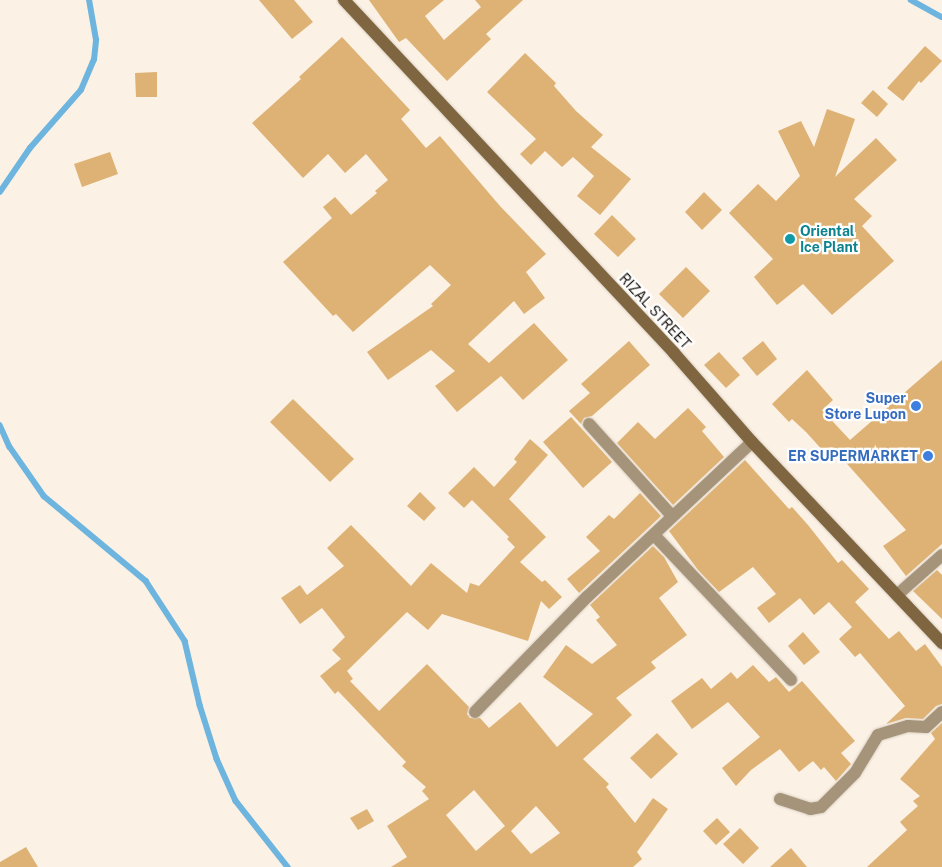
<!DOCTYPE html>
<style>
body{margin:0}
#map{position:relative;width:942px;height:867px;overflow:hidden;background:#fbf1e4;font-family:"Public Sans",sans-serif}
div>[style]{position:absolute}
[style*='--x']{left:calc(var(--x)*1px);top:calc(var(--y)*1px);width:calc(var(--w)*1px);rotate:calc(var(--a)*1deg)}
.stream>*{height:5.5px;margin:-2.75px;padding:0 2.75px;transform-origin:2.75px;border-radius:2.75px;background:#6db5de}
.building>*{inset:0;background:#deb275}
.roads{filter:drop-shadow(0 0 1px #d8cfc3) drop-shadow(0 0 1px #d8cfc3)}
.street>*{height:12px;margin:-6px;padding:0 6px;transform-origin:6px;border-radius:6px;background:#a6947a}
.secondary>*{height:12px;margin:-6px;padding:0 6px;transform-origin:6px;border-radius:6px;background:#806640}
.dots>*{width:14px;height:14px;translate:-50% -50%;box-sizing:border-box;border:2px solid #fff;border-radius:50%}
span{translate:-50% -50%;white-space:nowrap;text-align:center;line-height:1.15;-webkit-text-stroke:4.5px #fff;paint-order:stroke}
.culture-label{font-size:14px;color:#0d838f;font-weight:700}
.left{translate:0 -50%;text-align:left}
.street-label{font-size:14px;color:#1e1a16}
.shop-label{font-size:14px;color:#366cbe;font-weight:700}
.right{translate:-100% -50%;text-align:right}
</style>
<div id="map">
<div class="stream">
<div style="--x:911;--y:0;--w:35;--a:29"></div>
<div style="--x:0;--y:192;--w:53;--a:-55.7"></div>
<div style="--x:30;--y:148;--w:77;--a:-48.7"></div>
<div style="--x:81;--y:90;--w:33;--a:-67"></div>
<div style="--x:94;--y:60;--w:20;--a:-84"></div>
<div style="--x:96;--y:40;--w:41;--a:-99.9"></div>
<div style="--x:0;--y:425;--w:24;--a:66"></div>
<div style="--x:10;--y:447;--w:60;--a:55.2"></div>
<div style="--x:44;--y:496;--w:133;--a:39.8"></div>
<div style="--x:146;--y:581;--w:72;--a:57"></div>
<div style="--x:185;--y:641;--w:66;--a:76.8"></div>
<div style="--x:200;--y:705;--w:57;--a:72.5"></div>
<div style="--x:217;--y:759;--w:46;--a:65.7"></div>
<div style="--x:236;--y:801;--w:84;--a:51.8"></div>
</div>
<div class="building">
<div style="clip-path:polygon(259px 0,294px 0,313px 22px,292px 39px)"></div>
<div style="clip-path:polygon(369px 0,444px 0,425px 16px,444px 40px,481px 7px,475px 0,523px 0,486px 34px,491px 39px,447px 81px,406px 38px,399px 42px)"></div>
<div style="clip-path:polygon(342px 37px,410px 110px,401px 119px,426px 148px,440px 136px,500px 206px,546px 254px,526px 272px,545px 298px,524px 314px,514px 301px,468px 344px,489px 363px,534px 323px,568px 360px,523px 400px,501px 376px,457px 412px,435px 386px,455px 371px,431px 350px,388px 380px,367px 352px,433px 306px,431px 304px,451px 285px,430px 265px,353px 332px,336px 314px,333px 316px,283px 262px,332px 218px,323px 207px,335px 197px,351px 215px,377px 193px,375px 191px,388px 180px,366px 154px,345px 173px,328px 154px,303px 178px,252px 123px,301px 79px,299px 77px)"></div>
<div style="clip-path:polygon(925px 46px,942px 61px,921px 83px,919px 81px,903px 101px,887px 88px)"></div>
<div style="clip-path:polygon(525px 53px,556px 83px,554px 86px,576px 111px,603px 135px,591px 147px,631px 179px,600px 215px,577px 196px,594px 176px,573px 157px,562px 167px,545px 151px,531px 165px,520px 154px,536px 139px,487px 92px)"></div>
<div style="clip-path:polygon(157px 72px,157px 97px,136px 97px,135px 73px)"></div>
<div style="clip-path:polygon(873px 90px,888px 104px,877px 117px,861px 103px)"></div>
<div style="clip-path:polygon(827px 109px,855px 119px,835px 177px,876px 138px,897px 160px,854px 199px,872px 216px,862px 226px,894px 261px,832px 315px,803px 284px,777px 305px,754px 277px,773px 259px,729px 213px,758px 184px,776px 201px,800px 176px,778px 131px,801px 121px,814px 147px)"></div>
<div style="clip-path:polygon(110px 152px,118px 174px,82px 187px,74px 164px)"></div>
<div style="clip-path:polygon(704px 192px,722px 210px,702px 230px,685px 212px)"></div>
<div style="clip-path:polygon(612px 215px,636px 239px,618px 257px,594px 234px)"></div>
<div style="clip-path:polygon(686px 267px,710px 291px,683px 318px,659px 294px)"></div>
<div style="clip-path:polygon(629px 341px,650px 365px,592px 416px,584px 418px,581px 424px,569px 411px,590px 393px,581px 384px)"></div>
<div style="clip-path:polygon(763px 341px,777px 359px,757px 376px,742px 358px)"></div>
<div style="clip-path:polygon(719px 352px,740px 375px,726px 388px,704px 365px)"></div>
<div style="clip-path:polygon(942px 360px,942px 544px,906px 576px,883px 546px,906px 530px,832px 447px,825px 453px,806px 432px,792px 419px,789px 422px,772px 404px,807px 370px,833px 400px,822px 410px,850px 440px)"></div>
<div style="clip-path:polygon(293px 399px,354px 459px,330px 482px,270px 422px)"></div>
<div style="clip-path:polygon(688px 408px,706px 427px,702px 431px,724px 457px,673px 505px,617px 443px,638px 422px,655px 439px)"></div>
<div style="clip-path:polygon(571px 417px,612px 462px,583px 488px,543px 442px)"></div>
<div style="clip-path:polygon(evenodd,530px 439px,548px 455px,509px 499px,546px 537px,520px 562px,542px 582px,545px 580px,562px 597px,549px 609px,541px 601px,528px 641px,442px 614px,428px 630px,407px 612px,347px 671px,353px 679px,350px 681px,379px 711px,427px 664px,469px 707px,467px 714px,470px 718px,480px 718px,489px 728px,520px 702px,557px 747px,593px 714px,543px 677px,566px 645px,592px 664px,617px 645px,596px 620px,600px 617px,590px 605px,653px 546px,664px 557px,678px 582px,659px 598px,687px 635px,651px 662px,656px 668px,616px 698px,632px 715px,583px 759px,609px 784px,606px 787px,635px 823px,653px 798px,668px 809px,637px 852px,642px 859px,633px 867px,391px 867px,407px 857px,387px 826px,429px 799px,422px 791px,426px 787px,402px 766px,406px 762px,338px 691px,335px 694px,320px 676px,341px 659px,332px 650px,345px 637px,322px 608px,300px 624px,281px 598px,300px 585px,307px 595px,344px 566px,327px 548px,351px 525px,411px 586px,431px 563px,467px 593px,470px 583px,479px 586px,515px 547px,507px 539px,509px 537px,472px 500px,464px 508px,448px 493px,474px 467px,494px 487px,517px 462px,514px 459px,530px 439px,474px 790px,505px 826px,476px 851px,446px 815px,474px 790px,530px 439px,536px 806px,560px 833px,531px 854px,511px 831px,536px 806px)"></div>
<div style="clip-path:polygon(745px 460px,789px 509px,792px 507px,808px 525px,838px 563px,842px 560px,869px 589px,855px 602px,889px 639px,899px 631px,916px 651px,925px 644px,942px 667px,942px 704px,936px 706px,923px 719px,906px 718px,886px 724px,905px 706px,860px 653px,855px 657px,839px 639px,852px 627px,829px 602px,814px 615px,800px 598px,769px 623px,757px 608px,776px 594px,753px 567px,719px 592px,698px 570px,669px 531px)"></div>
<div style="clip-path:polygon(420px 492px,436px 508px,424px 521px,407px 506px)"></div>
<div style="clip-path:polygon(640px 493px,661px 516px,579px 593px,567px 579px,600px 551px,586px 537px,609px 515px,614px 519px)"></div>
<div style="clip-path:polygon(937px 570px,942px 575px,942px 619px,913px 591px)"></div>
<div style="clip-path:polygon(803px 632px,820px 652px,804px 665px,788px 646px)"></div>
<div style="clip-path:polygon(753px 665px,769px 682px,776px 677px,789px 692px,802px 681px,855px 741px,841px 753px,851px 764px,836px 781px,824px 767px,821px 770px,813px 761px,799px 772px,780px 749px,751px 770px,736px 786px,722px 768px,760px 737px,728px 702px,692px 729px,671px 701px,702px 678px,711px 689px,731px 672px,737px 679px)"></div>
<div style="clip-path:polygon(942px 723px,942px 867px,867px 867px,907px 830px,900px 822px,918px 806px,913px 801px,920px 796px,900px 779px,935px 739px,931px 733px)"></div>
<div style="clip-path:polygon(657px 733px,678px 754px,651px 779px,630px 758px)"></div>
<div style="clip-path:polygon(367px 809px,374px 821px,358px 830px,350px 818px)"></div>
<div style="clip-path:polygon(717px 818px,730px 832px,716px 845px,703px 831px)"></div>
<div style="clip-path:polygon(740px 828px,759px 848px,743px 864px,723px 844px)"></div>
<div style="clip-path:polygon(26px 847px,38px 867px,0 867px,0 862px)"></div>
<div style="clip-path:polygon(791px 848px,807px 867px,770px 867px)"></div>
</div>
<div class="roads">
<div class="street">
<div style="--x:589;--y:424;--w:124;--a:47.9"></div>
<div style="--x:655;--y:536;--w:198;--a:46.6"></div>
<div style="--x:897;--y:595;--w:60;--a:-41.6"></div>
<div style="--x:475;--y:712;--w:161;--a:-45.8"></div>
<div style="--x:587;--y:597;--w:226;--a:-43.2"></div>
<div style="--x:780;--y:799;--w:32;--a:18"></div>
<div style="--x:810;--y:809;--w:11;--a:-10"></div>
<div style="--x:821;--y:807;--w:48;--a:-45"></div>
<div style="--x:855;--y:773;--w:44;--a:-58.8"></div>
<div style="--x:878;--y:735;--w:31;--a:-17"></div>
<div style="--x:908;--y:726;--w:18;--a:3"></div>
<div style="--x:926;--y:727;--w:22;--a:-43"></div>
</div>
<div class="secondary">
<div style="--x:344;--y:0;--w:483;--a:46.9"></div>
<div style="--x:674;--y:353;--w:118;--a:48.8"></div>
<div style="--x:752;--y:442;--w:277;--a:46.6"></div>
</div>
</div>
<div class="dots">
<div style="left:790px;top:239px;background:#0f9aa8"></div>
<div style="left:916px;top:406px;background:#3f7fe0"></div>
<div style="left:928px;top:456px;background:#3f7fe0"></div>
</div>
<div class="culture-label">
<span class="left" style="left:800px;top:239px">Oriental<br>Ice Plant</span>
</div>
<div class="street-label">
<span style="left:655px;top:311px;rotate:47deg">RIZAL STREET</span>
</div>
<div class="shop-label">
<span class="right" style="left:906px;top:406px">Super<br>Store Lupon</span>
<span class="right" style="left:918px;top:456px">ER SUPERMARKET</span>
</div>
</div>
